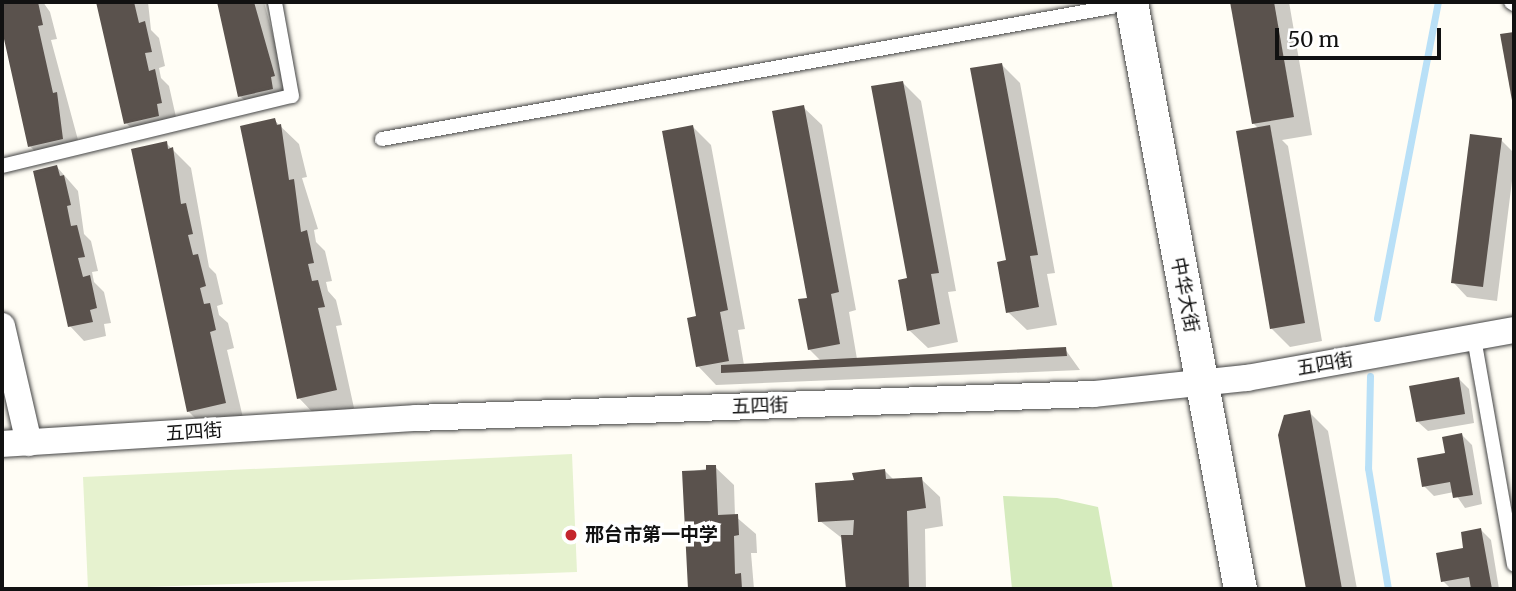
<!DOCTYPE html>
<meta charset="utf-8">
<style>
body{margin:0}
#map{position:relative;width:1516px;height:591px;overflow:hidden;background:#fffdf5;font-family:Merriweather,"Noto Sans SC",serif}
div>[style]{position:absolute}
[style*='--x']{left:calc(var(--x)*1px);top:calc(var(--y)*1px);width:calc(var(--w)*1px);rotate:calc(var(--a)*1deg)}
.green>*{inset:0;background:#d5ebbd}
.pitch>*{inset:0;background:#e6f2cf}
.shadow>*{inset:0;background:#0003}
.stream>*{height:7px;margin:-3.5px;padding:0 3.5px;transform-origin:3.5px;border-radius:3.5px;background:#b9e0f7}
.building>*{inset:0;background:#5a524d}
.roads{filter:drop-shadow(0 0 2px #444) drop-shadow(0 0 2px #444)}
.service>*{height:14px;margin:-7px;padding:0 7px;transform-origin:7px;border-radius:7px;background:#fff}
.minor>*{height:26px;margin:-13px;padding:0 13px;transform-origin:13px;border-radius:13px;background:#fff}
.tertiary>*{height:33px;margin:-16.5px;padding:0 16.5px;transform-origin:16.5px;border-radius:16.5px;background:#fff}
.dots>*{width:19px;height:19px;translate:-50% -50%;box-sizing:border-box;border:4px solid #fff;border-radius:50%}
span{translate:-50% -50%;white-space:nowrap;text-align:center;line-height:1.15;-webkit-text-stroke:7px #fff;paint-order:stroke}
.street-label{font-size:19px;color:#111}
.poi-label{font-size:19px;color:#111;font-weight:700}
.left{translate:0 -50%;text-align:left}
.frame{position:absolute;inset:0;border:4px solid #111;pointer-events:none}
.scale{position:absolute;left:1275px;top:28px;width:166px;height:32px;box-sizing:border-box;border:4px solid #111;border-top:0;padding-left:9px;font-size:21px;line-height:24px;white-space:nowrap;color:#111;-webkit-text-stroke:5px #fff;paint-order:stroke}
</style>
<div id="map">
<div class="green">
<div style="clip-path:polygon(1003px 496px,1057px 498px,1098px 507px,1113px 589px,1012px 589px)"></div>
</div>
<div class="pitch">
<div style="clip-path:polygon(572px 454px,577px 572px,88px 589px,83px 477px)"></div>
</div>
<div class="shadow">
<div style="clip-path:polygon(2px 2px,43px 2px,50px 12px,57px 39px,51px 40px,78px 140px,74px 141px,77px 153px,44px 161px,30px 146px,2px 23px)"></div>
<div style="clip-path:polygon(98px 2px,148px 2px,151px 30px,159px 38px,165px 66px,159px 68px,161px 78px,169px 86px,176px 117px,141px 137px,126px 123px)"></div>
<div style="clip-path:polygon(218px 2px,264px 2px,288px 91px,255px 111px,240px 96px)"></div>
<div style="clip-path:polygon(1232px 2px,1289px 2px,1312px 135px,1282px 140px,1288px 146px,1322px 341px,1290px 347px,1271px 328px,1259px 129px,1253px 123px)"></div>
<div style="clip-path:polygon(1001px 64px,1020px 83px,1055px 273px,1047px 274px,1057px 325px,1027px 330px,1008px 312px)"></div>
<div style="clip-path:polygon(902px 82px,921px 101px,956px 291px,948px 292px,958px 342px,928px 348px,909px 330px)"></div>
<div style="clip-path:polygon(803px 107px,822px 125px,856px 310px,849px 312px,857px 359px,1065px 349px,1080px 370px,716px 385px,698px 366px,693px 127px,711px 145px,745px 329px,738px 330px,744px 365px,821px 361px,809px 349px)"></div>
<div style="clip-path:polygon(274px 120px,299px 144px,307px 177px,302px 178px,318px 229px,314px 230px,316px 242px,325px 251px,332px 281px,326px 282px,328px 291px,336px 300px,342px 325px,336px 326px,354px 408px,317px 417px,299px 398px)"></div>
<div style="clip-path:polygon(1501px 140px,1514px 153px,1514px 165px,1497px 301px,1467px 297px,1453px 282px)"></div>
<div style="clip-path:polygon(166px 143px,191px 168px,209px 267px,216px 274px,223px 304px,217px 306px,219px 315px,228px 323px,234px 348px,227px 350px,244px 422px,207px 430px,188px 411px)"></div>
<div style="clip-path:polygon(57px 167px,78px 191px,84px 234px,91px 241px,98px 271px,92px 272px,94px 282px,104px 292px,111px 323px,104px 324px,106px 336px,84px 341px,70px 326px)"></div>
<div style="clip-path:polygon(1459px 379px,1469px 389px,1474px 423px,1428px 431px,1418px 422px)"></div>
<div style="clip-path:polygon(1309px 412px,1328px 431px,1357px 589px,1307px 589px,1279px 435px)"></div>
<div style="clip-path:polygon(1462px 435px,1472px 445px,1482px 504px,1465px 508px,1454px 492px,1434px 496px,1424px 486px)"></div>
<div style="clip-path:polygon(715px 467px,734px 485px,735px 516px,756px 534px,757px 553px,751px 553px,754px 589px,689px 589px,684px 473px)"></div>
<div style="clip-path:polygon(885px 471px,894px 480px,921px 479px,940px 497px,943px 526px,925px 529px,926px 589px,848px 589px,843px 539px,820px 521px,856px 482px)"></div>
<div style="clip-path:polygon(1481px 530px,1491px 540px,1499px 589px,1451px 589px,1443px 581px)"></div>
</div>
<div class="stream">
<div style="--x:1377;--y:318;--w:322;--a:-79.1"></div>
<div style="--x:1370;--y:376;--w:92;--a:91.2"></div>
<div style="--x:1368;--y:468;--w:123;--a:80.6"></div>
</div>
<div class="building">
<div style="clip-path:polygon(2px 2px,38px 2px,43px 25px,38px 26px,53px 93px,57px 92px,63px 139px,28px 147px,2px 30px)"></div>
<div style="clip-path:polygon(96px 2px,134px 2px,139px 23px,145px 21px,152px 52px,145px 53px,149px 71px,155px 69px,162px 103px,157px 104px,159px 116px,124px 124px)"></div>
<div style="clip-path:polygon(217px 2px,254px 2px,275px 76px,271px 77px,273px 89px,238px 97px)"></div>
<div style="clip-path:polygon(1230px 2px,1274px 2px,1294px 117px,1252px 124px)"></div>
<div style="clip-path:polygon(1514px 32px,1514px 106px,1513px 106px,1500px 34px)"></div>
<div style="clip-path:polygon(1002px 63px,1038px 255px,1030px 256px,1039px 307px,1006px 313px,997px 262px,1006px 260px,970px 68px)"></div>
<div style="clip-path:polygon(903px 81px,939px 273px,931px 274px,940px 324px,907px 331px,898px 280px,907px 278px,871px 86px)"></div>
<div style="clip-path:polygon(804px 105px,839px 292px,831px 294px,840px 344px,808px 350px,798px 299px,807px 298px,772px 111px)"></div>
<div style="clip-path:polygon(275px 118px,277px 125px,281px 124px,289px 180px,294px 179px,301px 232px,307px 230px,314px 263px,308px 264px,312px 281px,318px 280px,325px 307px,318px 308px,337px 390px,297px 399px,240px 126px)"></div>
<div style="clip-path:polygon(693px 125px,728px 310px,720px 312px,729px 361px,696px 367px,687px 318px,696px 316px,662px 131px)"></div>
<div style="clip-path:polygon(1270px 125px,1305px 323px,1270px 329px,1236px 131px)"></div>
<div style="clip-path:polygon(1470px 134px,1502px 138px,1483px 287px,1451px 283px)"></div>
<div style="clip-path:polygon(167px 141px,168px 149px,173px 147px,181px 204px,186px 203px,193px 234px,188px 235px,193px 255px,198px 254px,206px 286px,200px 288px,204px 304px,210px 303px,216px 330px,210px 332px,226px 403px,187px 412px,131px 149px)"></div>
<div style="clip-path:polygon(57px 165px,60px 176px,64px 175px,71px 205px,67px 206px,71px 226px,77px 225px,85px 257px,78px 258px,83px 277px,90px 275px,97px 308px,90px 310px,93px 322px,68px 327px,33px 171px)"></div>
<div style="clip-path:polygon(1066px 347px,1067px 356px,721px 373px,721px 365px)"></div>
<div style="clip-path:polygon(1459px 377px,1465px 414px,1416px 422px,1409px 386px)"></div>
<div style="clip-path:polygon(1310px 410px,1342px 589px,1306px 589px,1278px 435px,1284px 415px)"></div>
<div style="clip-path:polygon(1462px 433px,1473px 495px,1453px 498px,1450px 482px,1422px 487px,1417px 458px,1445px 453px,1442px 437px)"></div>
<div style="clip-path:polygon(706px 465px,716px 465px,718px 515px,738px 514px,739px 535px,734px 536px,735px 574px,741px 573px,742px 589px,688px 589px,682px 471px,706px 470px)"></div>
<div style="clip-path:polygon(885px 469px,886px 479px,922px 477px,926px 508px,907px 511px,909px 589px,846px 589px,841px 535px,853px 535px,854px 520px,818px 522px,815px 483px,854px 480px,852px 473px)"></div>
<div style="clip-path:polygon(1481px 528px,1492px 589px,1471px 589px,1469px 577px,1441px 582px,1436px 553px,1463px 548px,1461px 532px)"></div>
</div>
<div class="roads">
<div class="service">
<div style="--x:1511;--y:2;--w:4;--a:34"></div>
<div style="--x:382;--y:139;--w:741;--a:-10.26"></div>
<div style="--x:2;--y:166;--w:298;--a:-13.6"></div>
<div style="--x:292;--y:96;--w:96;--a:-100.3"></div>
<div style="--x:1474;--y:338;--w:230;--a:80"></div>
</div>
<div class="minor">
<div style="--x:2;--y:326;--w:120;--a:77"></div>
<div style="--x:2;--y:444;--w:415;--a:-3.6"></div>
<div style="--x:416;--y:418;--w:678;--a:-2.03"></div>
<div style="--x:1094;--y:394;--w:154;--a:-6"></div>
<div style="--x:1247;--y:378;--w:271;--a:-10.2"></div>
</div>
<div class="tertiary">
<div style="--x:1131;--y:2;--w:597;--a:79.48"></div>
</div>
</div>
<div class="dots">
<div style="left:571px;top:535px;background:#c4262e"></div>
</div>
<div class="street-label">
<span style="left:1185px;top:295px;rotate:79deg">中华大街</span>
<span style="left:1325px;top:364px;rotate:-10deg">五四街</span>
<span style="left:760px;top:406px;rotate:-2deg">五四街</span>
<span style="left:194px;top:432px;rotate:-4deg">五四街</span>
</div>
<div class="poi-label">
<span class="left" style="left:585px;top:535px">邢台市第一中学</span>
</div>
<div class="frame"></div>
<div class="scale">50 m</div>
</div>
